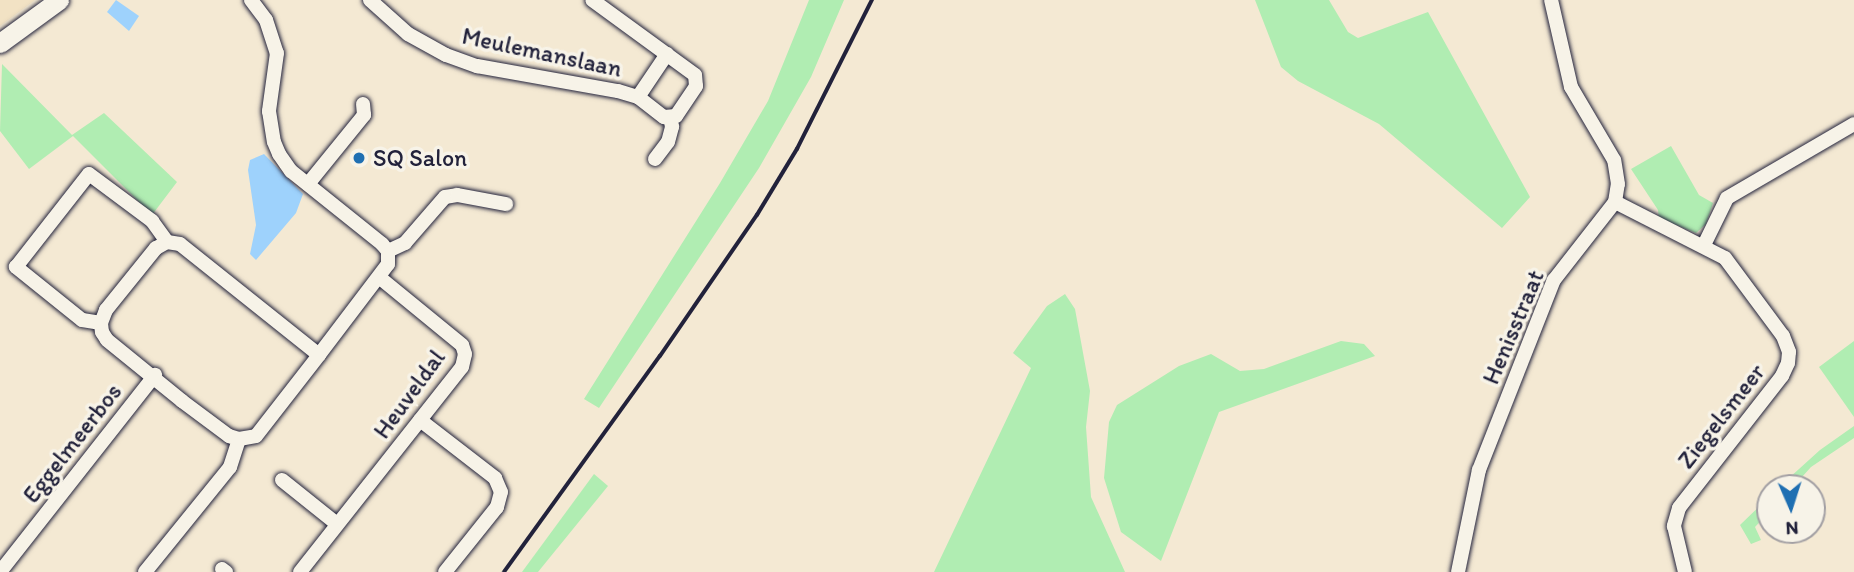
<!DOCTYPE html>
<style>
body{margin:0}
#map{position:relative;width:1854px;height:572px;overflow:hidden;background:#f4e9d3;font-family:Itim,sans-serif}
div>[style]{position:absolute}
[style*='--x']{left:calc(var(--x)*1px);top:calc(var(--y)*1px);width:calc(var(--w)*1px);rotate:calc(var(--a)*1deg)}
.built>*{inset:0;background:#f2e2c4}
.green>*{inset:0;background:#b0edb2}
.water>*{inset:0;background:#9ed2fc}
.roads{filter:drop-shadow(0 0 2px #22223b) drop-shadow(0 0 2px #22223b)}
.street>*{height:14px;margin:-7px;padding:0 7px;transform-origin:7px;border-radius:7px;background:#f7f3e8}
.secondary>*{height:19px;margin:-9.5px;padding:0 9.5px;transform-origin:9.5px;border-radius:9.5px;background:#f7f3e8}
.rail>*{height:3.5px;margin:-1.75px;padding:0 1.75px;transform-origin:1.75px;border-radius:1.75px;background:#22223b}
.dots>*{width:19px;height:19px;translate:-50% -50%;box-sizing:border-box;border:4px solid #f7f3e8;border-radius:50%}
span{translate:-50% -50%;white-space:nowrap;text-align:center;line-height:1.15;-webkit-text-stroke:7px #f7f3e8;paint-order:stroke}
.street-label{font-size:24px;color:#22223b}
.poi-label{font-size:24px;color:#22223b}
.left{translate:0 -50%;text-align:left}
.north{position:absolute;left:1756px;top:474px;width:70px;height:70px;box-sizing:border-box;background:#f7f3e8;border:2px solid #a29fa3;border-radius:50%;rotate:177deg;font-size:19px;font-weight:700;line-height:28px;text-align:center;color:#22223b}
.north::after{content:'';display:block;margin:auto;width:24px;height:32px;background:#1f6fb2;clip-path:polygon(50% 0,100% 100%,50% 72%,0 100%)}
</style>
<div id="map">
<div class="built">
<div style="clip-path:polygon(0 0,35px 0,0 26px)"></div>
</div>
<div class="green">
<div style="clip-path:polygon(809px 0,844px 0,811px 77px,759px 168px,599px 408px,584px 399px,720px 183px,768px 101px)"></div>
<div style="clip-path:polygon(1255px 0,1329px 0,1348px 32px,1358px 38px,1428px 12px,1530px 197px,1502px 228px,1379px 124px,1298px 81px,1281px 67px)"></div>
<div style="clip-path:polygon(2px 64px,72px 135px,104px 113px,177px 182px,152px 215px,73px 136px,29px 169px,0 131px)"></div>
<div style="clip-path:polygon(1671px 146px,1699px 195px,1713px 203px,1706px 224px,1696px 233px,1659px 218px,1658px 210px,1631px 169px)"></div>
<div style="clip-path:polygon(1065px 294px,1075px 309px,1090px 391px,1086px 427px,1091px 497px,1125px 572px,934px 572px,1031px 368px,1013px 353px,1047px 306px)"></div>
<div style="clip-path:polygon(1341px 341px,1364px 344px,1375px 356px,1219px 412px,1161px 561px,1121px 532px,1104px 478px,1109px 422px,1117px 405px,1179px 366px,1211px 354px,1240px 371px,1264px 369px)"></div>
<div style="clip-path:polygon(1854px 341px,1854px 417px,1819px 367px)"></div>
<div style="clip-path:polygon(1854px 426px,1854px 438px,1811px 467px,1792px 488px,1778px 488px,1820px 450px)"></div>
<div style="clip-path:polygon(594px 474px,608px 486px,538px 572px,522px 572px)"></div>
<div style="clip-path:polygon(1770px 496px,1770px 511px,1755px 527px,1761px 540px,1751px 544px,1740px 525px)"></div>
</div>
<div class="water">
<div style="clip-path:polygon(116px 0,139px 16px,129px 31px,107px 12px)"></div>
<div style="clip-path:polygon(264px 154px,303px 194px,296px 213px,256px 260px,250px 254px,256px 225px,248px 170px,250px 160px)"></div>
</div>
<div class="roads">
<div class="street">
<div style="--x:251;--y:0;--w:25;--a:53"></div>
<div style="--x:266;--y:20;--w:35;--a:72"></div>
<div style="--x:277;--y:53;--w:59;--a:97.9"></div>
<div style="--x:269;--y:111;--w:31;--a:81"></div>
<div style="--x:274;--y:142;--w:13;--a:67"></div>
<div style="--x:279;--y:154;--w:21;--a:55"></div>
<div style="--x:291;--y:171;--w:117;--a:38.7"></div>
<div style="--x:382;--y:244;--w:9;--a:49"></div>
<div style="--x:388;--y:251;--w:13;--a:90"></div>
<div style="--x:388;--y:264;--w:114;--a:127.2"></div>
<div style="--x:319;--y:355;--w:178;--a:-141.4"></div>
<div style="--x:180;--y:244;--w:13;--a:-171"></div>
<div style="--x:167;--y:242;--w:13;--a:151"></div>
<div style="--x:156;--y:248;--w:80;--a:128.9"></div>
<div style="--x:106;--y:310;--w:14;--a:111"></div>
<div style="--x:101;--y:323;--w:9;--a:84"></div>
<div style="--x:102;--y:332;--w:9;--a:58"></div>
<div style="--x:107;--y:340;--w:97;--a:39.1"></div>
<div style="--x:182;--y:401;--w:59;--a:36.7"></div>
<div style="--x:229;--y:436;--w:10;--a:17"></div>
<div style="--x:239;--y:439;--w:17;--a:-10"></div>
<div style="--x:256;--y:436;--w:103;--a:-52.1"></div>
<div style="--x:370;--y:0;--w:51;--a:41.8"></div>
<div style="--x:408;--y:34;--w:43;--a:28.9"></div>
<div style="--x:446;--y:55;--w:33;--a:20"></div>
<div style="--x:477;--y:66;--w:143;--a:10.1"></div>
<div style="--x:618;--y:91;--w:21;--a:17"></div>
<div style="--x:638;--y:97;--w:33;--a:38"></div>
<div style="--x:664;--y:117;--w:12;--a:-5"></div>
<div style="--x:676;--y:116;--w:36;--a:-56"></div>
<div style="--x:696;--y:86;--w:11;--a:-95"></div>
<div style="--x:695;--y:75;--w:127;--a:-143.9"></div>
<div style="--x:638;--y:97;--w:52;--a:-56"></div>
<div style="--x:655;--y:159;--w:21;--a:-53"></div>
<div style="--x:668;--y:142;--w:16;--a:-75"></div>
<div style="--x:672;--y:127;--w:10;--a:-101"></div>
<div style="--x:308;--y:184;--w:89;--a:-50.9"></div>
<div style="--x:364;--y:115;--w:11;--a:-95"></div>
<div style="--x:1615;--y:202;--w:123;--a:27"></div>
<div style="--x:1725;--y:258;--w:97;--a:53.4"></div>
<div style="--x:1783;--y:336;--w:17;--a:69"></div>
<div style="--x:1789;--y:352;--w:11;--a:95"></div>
<div style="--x:1788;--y:363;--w:14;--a:115"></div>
<div style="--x:1782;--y:376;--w:167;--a:128"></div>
<div style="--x:1679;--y:508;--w:19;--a:106"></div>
<div style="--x:1674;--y:526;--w:47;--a:76.6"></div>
<div style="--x:1704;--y:245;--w:52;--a:-63.9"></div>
<div style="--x:1727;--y:198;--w:147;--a:-30.2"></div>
<div style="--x:388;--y:251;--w:19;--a:-25"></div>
<div style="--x:405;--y:243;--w:61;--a:-49"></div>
<div style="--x:445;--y:197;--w:12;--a:-9"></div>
<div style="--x:457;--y:195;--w:50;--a:10.4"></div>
<div style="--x:101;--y:323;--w:19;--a:-171"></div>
<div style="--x:82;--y:320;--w:85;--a:-141.2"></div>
<div style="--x:16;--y:267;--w:118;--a:-51.9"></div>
<div style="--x:89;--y:174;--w:79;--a:36.7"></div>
<div style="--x:152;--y:221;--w:26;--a:54"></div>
<div style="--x:420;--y:420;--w:95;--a:37.7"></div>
<div style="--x:495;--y:478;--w:15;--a:67"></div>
<div style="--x:501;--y:492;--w:16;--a:105"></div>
<div style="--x:497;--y:507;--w:83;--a:128.7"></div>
<div style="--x:282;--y:480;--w:70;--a:38.7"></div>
<div style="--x:222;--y:569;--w:5;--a:37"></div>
<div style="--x:0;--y:572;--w:251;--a:-51.8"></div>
<div style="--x:145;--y:572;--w:135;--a:-51"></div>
<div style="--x:230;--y:467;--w:29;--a:-72"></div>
<div style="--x:300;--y:572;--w:261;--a:-51.7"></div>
<div style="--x:462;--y:367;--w:13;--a:-77"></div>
<div style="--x:465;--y:354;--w:9;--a:-108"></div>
<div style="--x:462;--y:345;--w:106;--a:-140.7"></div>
<div style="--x:1458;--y:572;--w:104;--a:-78.4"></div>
<div style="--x:1479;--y:470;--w:204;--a:-68.5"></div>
<div style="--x:1554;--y:280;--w:99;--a:-52"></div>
<div style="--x:1615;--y:202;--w:18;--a:-81"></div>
<div style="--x:1618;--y:184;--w:24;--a:-99"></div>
<div style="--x:1614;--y:160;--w:85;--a:-120.5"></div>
<div style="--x:1571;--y:87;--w:89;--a:-102.9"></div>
</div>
<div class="secondary">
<div style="--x:0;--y:43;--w:73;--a:-36.1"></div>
</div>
</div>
<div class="rail">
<div style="--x:504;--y:572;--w:266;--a:-54.2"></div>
<div style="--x:660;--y:356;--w:171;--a:-55.5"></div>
<div style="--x:757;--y:215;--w:77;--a:-58.8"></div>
<div style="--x:797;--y:149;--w:167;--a:-63.3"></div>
</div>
<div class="dots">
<div style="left:359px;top:158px;background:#1f6fb2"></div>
</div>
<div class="street-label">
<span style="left:542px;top:52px;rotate:12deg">Meulemanslaan</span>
<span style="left:1513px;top:327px;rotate:-67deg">Henisstraat</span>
<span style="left:409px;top:394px;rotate:-54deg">Heuveldal</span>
<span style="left:1721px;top:416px;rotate:-52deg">Ziegelsmeer</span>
<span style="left:72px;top:443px;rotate:-52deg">Eggelmeerbos</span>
</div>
<div class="poi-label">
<span class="left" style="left:373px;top:158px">SQ Salon</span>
</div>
<div class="north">N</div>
</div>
